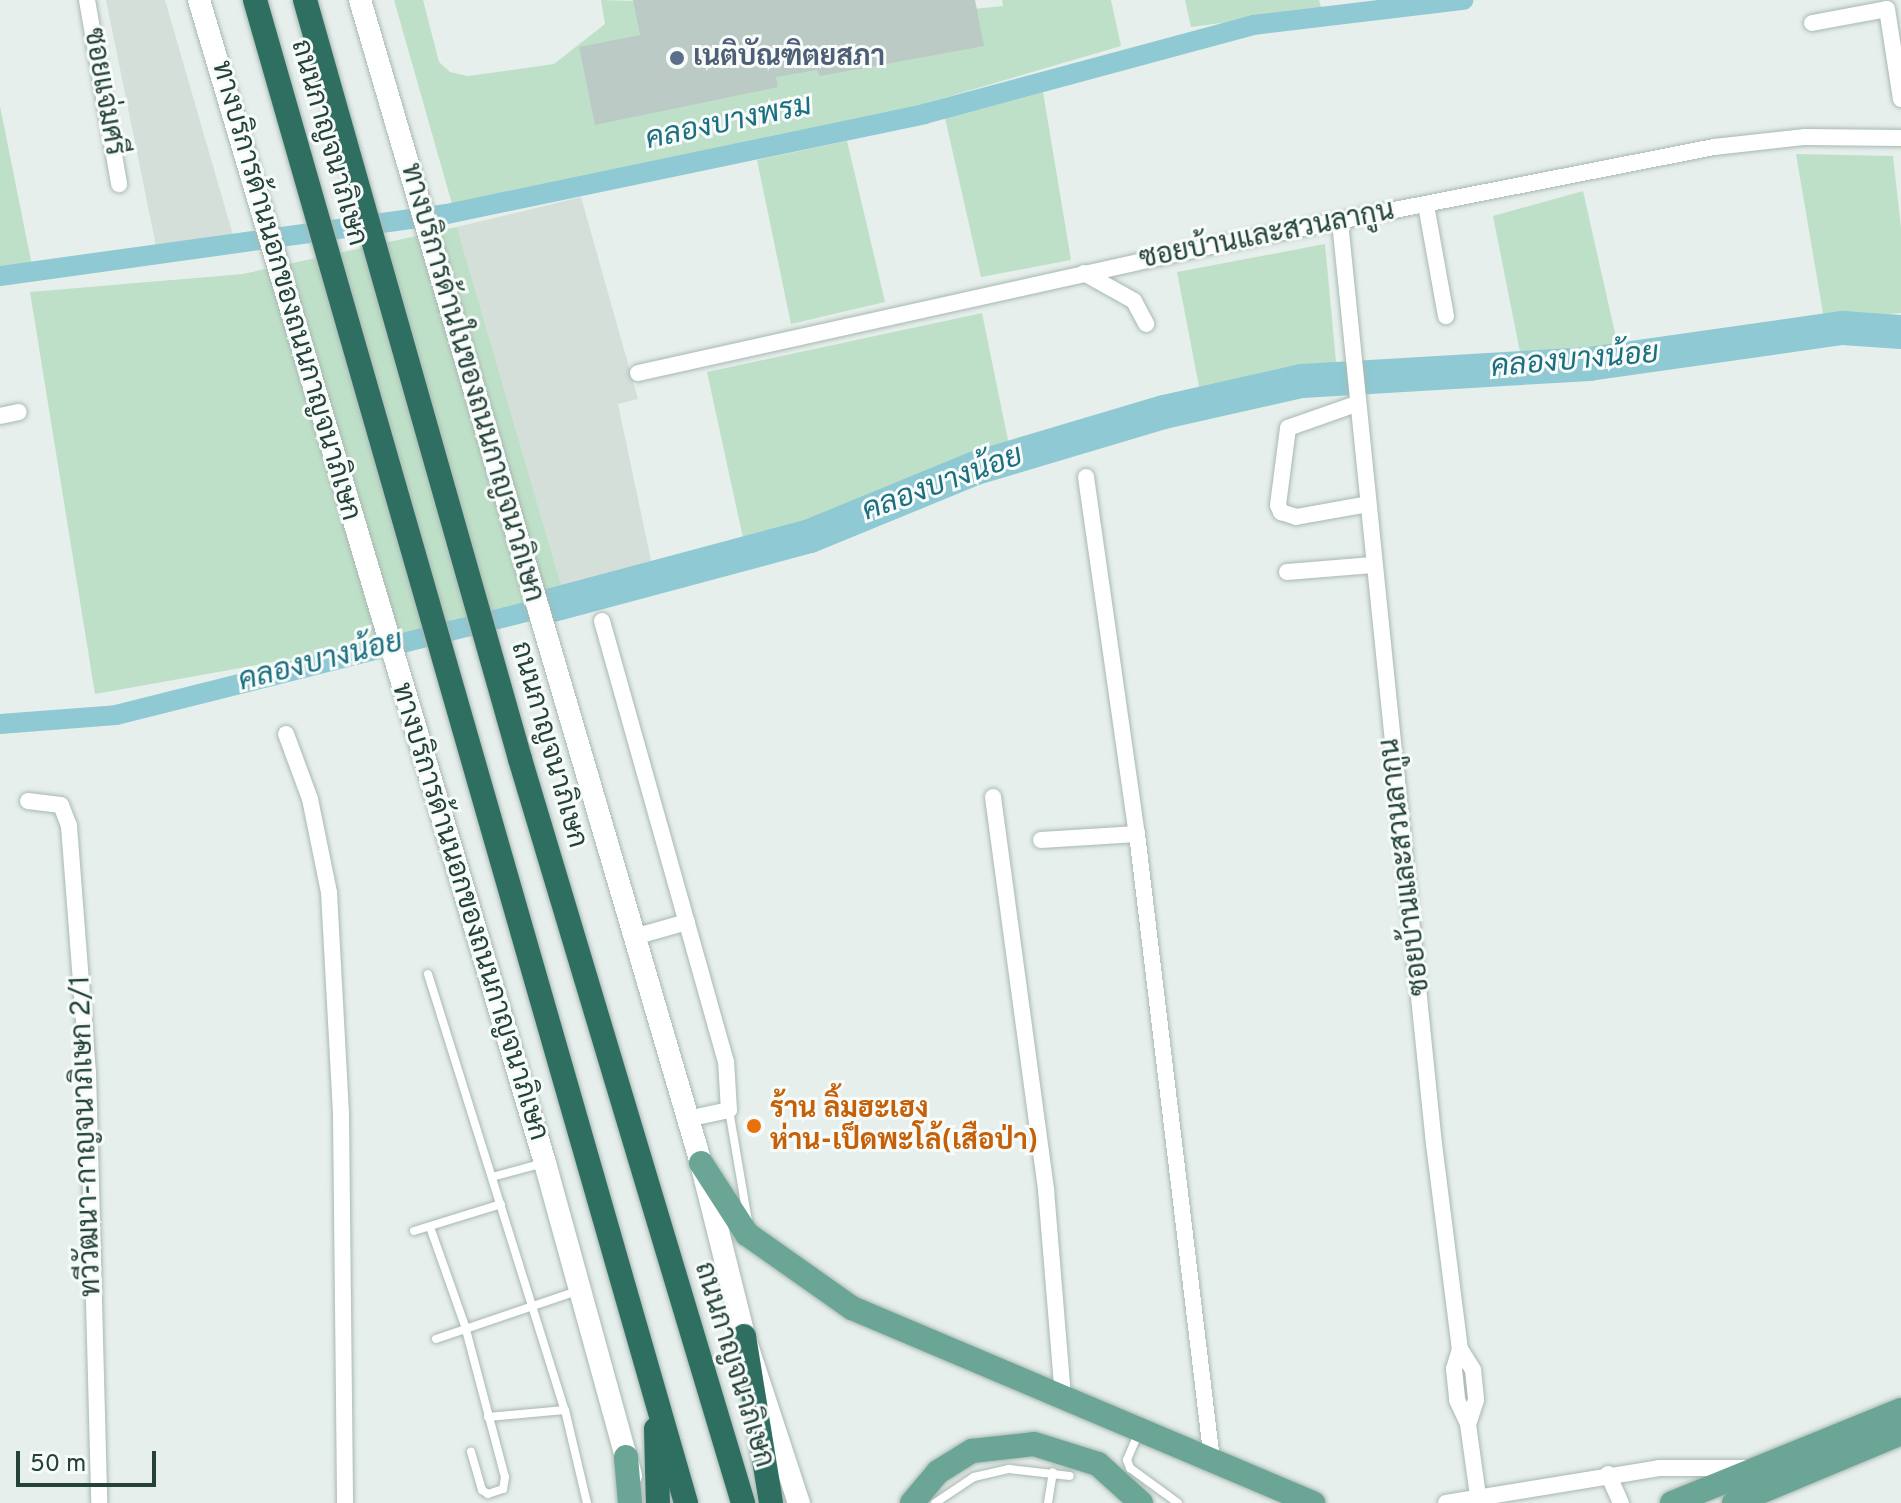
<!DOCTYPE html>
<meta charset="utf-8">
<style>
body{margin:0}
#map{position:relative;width:1901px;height:1503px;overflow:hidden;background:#e6efeb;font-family:Overpass,Sarabun,sans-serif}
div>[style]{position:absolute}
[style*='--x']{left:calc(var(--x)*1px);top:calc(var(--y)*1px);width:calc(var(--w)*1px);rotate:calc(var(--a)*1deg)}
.built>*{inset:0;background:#d4dfda}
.green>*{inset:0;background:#bfe0c8}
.canal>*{height:20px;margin:-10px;padding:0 10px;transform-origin:10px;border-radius:10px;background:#8ec9d4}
.river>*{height:34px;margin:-17px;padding:0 17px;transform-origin:17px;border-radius:17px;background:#8ec9d4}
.building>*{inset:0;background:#bbcac4}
.roads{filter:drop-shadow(0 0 2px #a8b8b2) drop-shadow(0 0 2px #a8b8b2)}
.lane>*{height:8px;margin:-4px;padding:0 4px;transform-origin:4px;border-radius:4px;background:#fff}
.street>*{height:16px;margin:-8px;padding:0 8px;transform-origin:8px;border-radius:8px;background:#fff}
.secondary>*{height:22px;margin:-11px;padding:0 11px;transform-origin:11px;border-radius:11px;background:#fff}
.primary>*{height:24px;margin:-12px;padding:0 12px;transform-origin:12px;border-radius:12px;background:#6aa596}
.highway>*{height:24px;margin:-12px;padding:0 12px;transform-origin:12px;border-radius:12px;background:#2f6f62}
.dots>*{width:22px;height:22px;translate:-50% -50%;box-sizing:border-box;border:4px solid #f7fbf9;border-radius:50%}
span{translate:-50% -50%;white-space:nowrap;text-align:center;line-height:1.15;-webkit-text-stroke:6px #f7fbf9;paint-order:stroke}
.service-label{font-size:28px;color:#4e5e75;font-weight:700}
.left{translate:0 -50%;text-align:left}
.street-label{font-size:28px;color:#24423a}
.food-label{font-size:28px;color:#c56008;font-weight:700}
.water-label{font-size:30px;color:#1c6f80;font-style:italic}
.scale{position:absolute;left:16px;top:1451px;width:140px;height:36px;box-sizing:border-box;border:4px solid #24423a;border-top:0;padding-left:10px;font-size:24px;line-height:28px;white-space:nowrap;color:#24423a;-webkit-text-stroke:6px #f7fbf9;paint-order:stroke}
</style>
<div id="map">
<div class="built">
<div style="clip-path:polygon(106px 0,165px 0,233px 235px,157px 251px)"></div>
<div style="clip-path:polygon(581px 197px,638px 399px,618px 404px,653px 570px,564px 595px,457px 227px)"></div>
</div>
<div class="green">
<div style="clip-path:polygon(394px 0,423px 0,439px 62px,450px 72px,468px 76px,554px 64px,605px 24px,601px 0,963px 10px,1003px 6px,1002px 0,1111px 0,1121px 46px,896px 112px,452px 204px)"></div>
<div style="clip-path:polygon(1185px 0,1319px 0,1322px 10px,1191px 27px)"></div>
<div style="clip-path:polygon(1043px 92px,1071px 260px,981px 277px,945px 118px)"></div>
<div style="clip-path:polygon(0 106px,32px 266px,0 271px)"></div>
<div style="clip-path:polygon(847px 141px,885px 302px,791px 324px,757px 160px)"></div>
<div style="clip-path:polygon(1796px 154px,1893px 156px,1901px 228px,1901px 313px,1824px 319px)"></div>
<div style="clip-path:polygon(1583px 191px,1619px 351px,1521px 357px,1493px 216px)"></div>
<div style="clip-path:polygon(457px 227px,564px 595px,358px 647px,95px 694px,30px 292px,243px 274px)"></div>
<div style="clip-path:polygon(1325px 244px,1336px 362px,1201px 397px,1177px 272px)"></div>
<div style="clip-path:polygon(982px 313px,1010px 450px,805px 531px,745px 547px,707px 372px)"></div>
</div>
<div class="canal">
<div style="--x:0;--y:276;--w:451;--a:-7.9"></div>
<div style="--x:447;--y:214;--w:487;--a:-11.8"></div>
<div style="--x:924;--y:114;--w:341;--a:-15.1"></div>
<div style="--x:1253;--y:25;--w:212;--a:-6.8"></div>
<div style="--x:0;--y:724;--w:116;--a:-4.4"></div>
<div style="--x:116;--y:715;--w:442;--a:-14.1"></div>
</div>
<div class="river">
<div style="--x:545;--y:607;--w:274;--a:-15"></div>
<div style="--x:810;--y:536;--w:179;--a:-22.3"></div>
<div style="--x:976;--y:468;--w:196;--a:-16.6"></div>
<div style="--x:1164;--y:412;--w:141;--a:-12.7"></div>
<div style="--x:1302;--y:381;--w:288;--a:-3.4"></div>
<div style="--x:1589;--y:364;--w:257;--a:-8.1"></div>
<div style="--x:1843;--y:328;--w:58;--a:3.9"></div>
</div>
<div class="building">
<div style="clip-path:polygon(633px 0,975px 0,984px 46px,820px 76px,817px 70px,776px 77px,778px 87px,595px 125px,579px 47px,640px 35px)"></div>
</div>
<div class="roads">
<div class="lane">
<div style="--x:428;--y:974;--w:457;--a:72.6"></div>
<div style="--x:565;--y:1410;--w:96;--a:76.7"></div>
<div style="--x:729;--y:1110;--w:113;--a:80.3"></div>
<div style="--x:492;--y:1177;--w:54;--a:-15.1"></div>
<div style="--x:430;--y:1227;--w:105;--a:70.5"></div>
<div style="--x:465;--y:1326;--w:156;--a:75.2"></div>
<div style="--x:505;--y:1477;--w:12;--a:99"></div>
<div style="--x:503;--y:1489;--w:16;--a:162"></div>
<div style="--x:488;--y:1494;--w:7;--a:-146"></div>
<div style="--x:482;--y:1490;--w:40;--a:-106"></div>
<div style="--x:414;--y:1231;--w:91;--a:-17.2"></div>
<div style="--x:436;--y:1339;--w:149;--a:-18.8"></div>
<div style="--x:488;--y:1417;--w:77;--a:-5.2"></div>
<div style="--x:1138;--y:1434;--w:28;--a:113"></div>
<div style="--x:1127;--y:1460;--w:9;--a:69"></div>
<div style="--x:1130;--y:1468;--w:59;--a:36.1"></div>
<div style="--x:935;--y:1503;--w:47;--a:-33.7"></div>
<div style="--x:974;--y:1477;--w:36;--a:-13"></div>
<div style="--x:1009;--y:1469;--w:61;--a:6.5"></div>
<div style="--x:1048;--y:1503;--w:31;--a:-81"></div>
</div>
<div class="street">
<div style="--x:87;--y:0;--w:187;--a:80.1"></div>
<div style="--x:1812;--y:23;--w:76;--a:-10.6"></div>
<div style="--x:1887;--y:9;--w:91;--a:81.2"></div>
<div style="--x:1426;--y:205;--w:113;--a:79.8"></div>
<div style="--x:1340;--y:222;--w:927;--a:84.18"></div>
<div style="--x:1434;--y:1144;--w:207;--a:82.8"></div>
<div style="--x:1460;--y:1349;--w:21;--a:107"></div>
<div style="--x:1454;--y:1369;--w:31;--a:84"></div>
<div style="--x:1457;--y:1400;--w:26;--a:65"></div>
<div style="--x:1468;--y:1424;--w:73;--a:82.1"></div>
<div style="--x:1084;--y:273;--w:57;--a:29.2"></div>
<div style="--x:1134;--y:301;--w:26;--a:62"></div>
<div style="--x:638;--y:373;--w:578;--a:-12.5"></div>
<div style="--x:1202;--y:248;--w:522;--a:-11.16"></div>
<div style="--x:1714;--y:147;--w:92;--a:-6.3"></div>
<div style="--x:1805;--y:137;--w:96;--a:0.6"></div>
<div style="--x:1356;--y:404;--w:72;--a:160.6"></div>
<div style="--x:1288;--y:428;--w:78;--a:97.4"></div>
<div style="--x:1278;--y:505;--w:8;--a:67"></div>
<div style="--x:1281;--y:512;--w:16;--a:18"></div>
<div style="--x:1296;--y:517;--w:73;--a:-10.2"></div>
<div style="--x:0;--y:416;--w:19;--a:-12"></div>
<div style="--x:1086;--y:477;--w:361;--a:81.9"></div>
<div style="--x:1137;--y:834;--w:630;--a:83.17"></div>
<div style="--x:1287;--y:572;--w:86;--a:-4.7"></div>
<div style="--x:602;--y:621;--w:457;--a:74.3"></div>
<div style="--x:726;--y:1061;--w:49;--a:86.5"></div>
<div style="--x:729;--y:1110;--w:43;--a:167.9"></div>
<div style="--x:286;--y:734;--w:69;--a:69.7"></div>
<div style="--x:310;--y:799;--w:95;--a:78.5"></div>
<div style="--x:329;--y:892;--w:222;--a:86.9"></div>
<div style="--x:341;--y:1114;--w:389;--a:89.4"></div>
<div style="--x:993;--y:797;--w:397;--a:82.3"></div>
<div style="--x:1046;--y:1190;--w:208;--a:85.3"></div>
<div style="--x:28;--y:801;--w:33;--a:7"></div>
<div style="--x:61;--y:805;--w:22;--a:69"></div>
<div style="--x:69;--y:826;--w:247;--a:85.6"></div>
<div style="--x:88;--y:1072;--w:431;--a:88.5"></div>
<div style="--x:1041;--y:840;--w:96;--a:-3.6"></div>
<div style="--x:634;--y:937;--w:55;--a:-15.8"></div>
<div style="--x:1460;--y:1349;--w:25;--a:58"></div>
<div style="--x:1473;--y:1370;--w:30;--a:84"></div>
<div style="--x:1476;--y:1400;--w:25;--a:108"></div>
<div style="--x:1608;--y:1474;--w:32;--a:66"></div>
<div style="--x:1446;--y:1503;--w:216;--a:-9.3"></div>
<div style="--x:1659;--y:1468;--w:86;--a:0"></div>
</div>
<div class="secondary">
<div style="--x:199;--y:0;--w:1213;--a:73.43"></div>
<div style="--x:545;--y:1163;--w:324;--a:74.6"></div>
<div style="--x:360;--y:0;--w:1212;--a:73.66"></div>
<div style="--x:701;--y:1163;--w:178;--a:76"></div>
<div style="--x:744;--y:1336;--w:176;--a:71.8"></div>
</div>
<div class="primary">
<div style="--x:701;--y:1163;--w:85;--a:57.1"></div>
<div style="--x:747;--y:1234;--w:128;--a:35.2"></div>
<div style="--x:852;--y:1308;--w:501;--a:22.93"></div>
<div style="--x:626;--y:1457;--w:46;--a:85"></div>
<div style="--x:912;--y:1503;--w:40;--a:-50"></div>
<div style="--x:938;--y:1472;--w:40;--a:-32"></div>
<div style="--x:972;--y:1451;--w:62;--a:-6.4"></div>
<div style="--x:1034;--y:1444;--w:67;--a:17.4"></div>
<div style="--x:1098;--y:1464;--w:58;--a:42.2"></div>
<div style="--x:1672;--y:1503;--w:247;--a:-22.1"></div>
<div style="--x:1734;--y:1503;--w:181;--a:-22.7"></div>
</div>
<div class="highway">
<div style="--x:255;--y:0;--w:1564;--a:74"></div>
<div style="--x:305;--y:0;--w:789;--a:74.18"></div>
<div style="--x:520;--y:759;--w:777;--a:73.31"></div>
<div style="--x:744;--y:1336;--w:169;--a:80.8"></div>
<div style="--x:656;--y:1429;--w:74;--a:88.5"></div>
</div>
</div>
<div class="dots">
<div style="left:677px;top:58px;background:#5c6f8a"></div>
<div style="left:754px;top:1126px;background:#e8710a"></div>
</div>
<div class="service-label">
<span class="left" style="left:693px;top:58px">เนติบัณฑิตยสภา</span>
</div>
<div class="street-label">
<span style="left:103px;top:92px;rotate:80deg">ซอยแจ่มศรี</span>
<span style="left:328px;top:143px;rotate:74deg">ถนนกาญจนาภิเษก</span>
<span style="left:1267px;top:236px;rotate:-11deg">ซอยบ้านและสวนลากูน</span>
<span style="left:285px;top:291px;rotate:74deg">ทางบริการด้านนอกของถนนกาญจนาภิเษก</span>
<span style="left:471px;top:383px;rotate:74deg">ทางบริการด้านในของถนนกาญจนาภิเษก</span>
<span style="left:548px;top:745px;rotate:74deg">ถนนกาญจนาภิเษก</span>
<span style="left:1406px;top:867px;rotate:-97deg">ซอยบ้านและสวนลากูน</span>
<span style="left:469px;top:912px;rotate:73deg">ทางบริการด้านนอกของถนนกาญจนาภิเษก</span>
<span style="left:87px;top:1136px;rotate:-92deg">ทวีวัฒนา-กาญจนาภิเษก 2/1</span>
<span style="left:733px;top:1365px;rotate:73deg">ถนนกาญจนาภิเษก</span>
</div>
<div class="food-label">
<span class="left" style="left:770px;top:1126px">ร้าน ลิ้มฮะเฮง<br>ห่าน-เป็ดพะโล้(เสือป่า)</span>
</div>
<div class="water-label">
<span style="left:729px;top:124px;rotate:-12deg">คลองบางพรม</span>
<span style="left:1575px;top:362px;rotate:-5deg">คลองบางน้อย</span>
<span style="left:943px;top:485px;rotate:-20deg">คลองบางน้อย</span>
<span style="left:321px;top:663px;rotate:-14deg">คลองบางน้อย</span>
</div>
<div class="scale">50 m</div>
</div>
